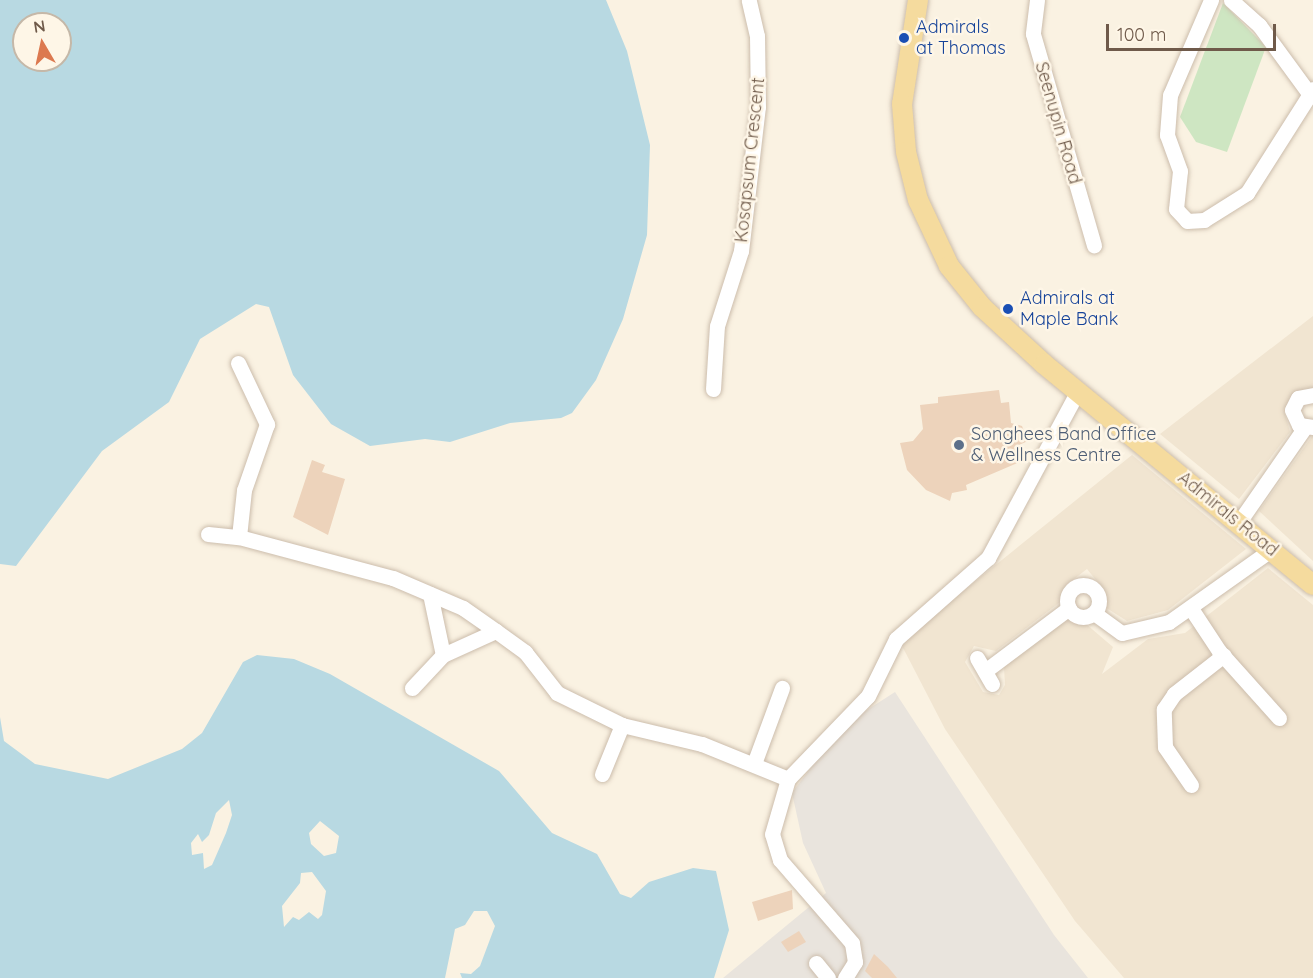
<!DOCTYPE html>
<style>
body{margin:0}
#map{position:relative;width:1313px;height:978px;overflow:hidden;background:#faf2e2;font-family:Quicksand,sans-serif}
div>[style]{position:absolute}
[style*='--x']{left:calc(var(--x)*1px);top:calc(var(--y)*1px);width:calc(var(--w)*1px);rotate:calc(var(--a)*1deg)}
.residential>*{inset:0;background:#f1e5d1}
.industrial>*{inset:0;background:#e9e4dd}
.green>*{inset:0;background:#cee6c2}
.water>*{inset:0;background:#b8d9e2}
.building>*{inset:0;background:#edd3bb}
.roads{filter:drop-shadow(0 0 2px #ccbdac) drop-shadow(0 0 2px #ccbdac)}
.minor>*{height:15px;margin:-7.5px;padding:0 7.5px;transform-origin:7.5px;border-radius:7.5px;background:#fff}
.minor>.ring{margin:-7.5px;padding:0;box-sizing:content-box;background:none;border:15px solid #fff;border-radius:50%}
.major>*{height:20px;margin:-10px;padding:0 10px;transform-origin:10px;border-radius:10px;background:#f5db9e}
.dots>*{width:16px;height:16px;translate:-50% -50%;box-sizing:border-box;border:3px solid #fef6e7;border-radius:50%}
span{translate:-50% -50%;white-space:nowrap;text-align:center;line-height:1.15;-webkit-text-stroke:5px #fef6e7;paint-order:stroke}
.transit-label{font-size:18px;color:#164399}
.left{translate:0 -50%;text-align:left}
.street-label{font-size:18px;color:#6f5a4a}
.service-label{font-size:18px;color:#4e5e75}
.north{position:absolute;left:12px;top:12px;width:60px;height:60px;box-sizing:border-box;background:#fef6e7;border:2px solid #c5b8a8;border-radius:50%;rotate:351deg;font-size:16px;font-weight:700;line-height:24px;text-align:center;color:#6f5a4a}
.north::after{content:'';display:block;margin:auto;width:21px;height:27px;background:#dc794f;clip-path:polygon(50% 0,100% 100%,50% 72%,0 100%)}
.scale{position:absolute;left:1106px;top:24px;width:170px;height:27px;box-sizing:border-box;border:3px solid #6f5a4a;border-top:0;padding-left:8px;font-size:18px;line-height:21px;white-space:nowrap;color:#6f5a4a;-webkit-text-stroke:4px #fef6e7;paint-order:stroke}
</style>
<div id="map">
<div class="residential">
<div style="clip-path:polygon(1313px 316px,1313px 388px,1290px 397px,1285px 414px,1290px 432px,1239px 499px,1160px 434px)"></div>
<div style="clip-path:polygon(1313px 435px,1313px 561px,1259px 511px)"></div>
<div style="clip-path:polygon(1132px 455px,1246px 549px,1168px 610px,1127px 621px,1105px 607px,1104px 590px,1087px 569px,1066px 585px,1060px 602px,996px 651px,974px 646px,965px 662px,983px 692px,999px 695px,1005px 685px,1004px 667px,1067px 618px,1086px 624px,1113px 647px,1102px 674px,1148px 639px,1185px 633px,1268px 568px,1313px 605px,1313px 978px,1124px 978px,1075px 921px,945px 729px,900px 642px)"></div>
</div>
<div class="industrial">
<div style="clip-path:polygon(895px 692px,1054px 935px,1088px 978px,723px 978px,826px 893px,803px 843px,792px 793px,842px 726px)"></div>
</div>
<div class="green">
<div style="clip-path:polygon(1223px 3px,1266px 47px,1227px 152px,1196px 142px,1180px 117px)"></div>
</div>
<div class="water">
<div style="clip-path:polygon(evenodd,0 0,606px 0,627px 51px,650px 145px,647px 235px,623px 319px,596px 380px,572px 413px,561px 418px,510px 423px,450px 442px,425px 439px,370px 446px,331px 424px,293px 375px,269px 307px,256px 304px,200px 339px,169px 402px,102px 451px,16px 566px,0 564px,0 0,24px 24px,60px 24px,60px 60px,24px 60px,24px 24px)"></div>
<div style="clip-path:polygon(evenodd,257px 655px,294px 659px,330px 674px,499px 771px,552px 833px,597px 854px,620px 894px,631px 898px,649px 882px,693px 868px,716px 871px,729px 930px,714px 978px,462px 978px,460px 973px,471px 974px,480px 966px,495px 926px,487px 911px,474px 911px,465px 925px,455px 929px,445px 978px,0 978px,0 717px,4px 741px,35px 764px,108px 779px,182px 749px,202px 733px,243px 662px,257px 655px,229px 800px,232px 815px,226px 833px,212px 865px,204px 869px,203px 853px,192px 855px,191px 843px,198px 834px,202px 842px,209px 835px,216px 813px,229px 800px,257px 655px,320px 821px,339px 836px,336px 853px,324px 856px,311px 844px,309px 833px,320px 821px,257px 655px,312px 872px,326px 891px,322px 915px,318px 919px,309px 912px,299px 920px,293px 917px,284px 927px,282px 906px,300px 883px,301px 873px,312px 872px)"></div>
</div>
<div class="building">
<div style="clip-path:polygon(999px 390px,1001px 403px,1009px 402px,1011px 423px,1022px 426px,1028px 441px,1014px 447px,1020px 462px,966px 485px,967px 490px,952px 493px,950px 501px,926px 490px,907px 470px,900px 443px,913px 441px,923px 429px,920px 405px,938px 403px,938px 397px)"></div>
<div style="clip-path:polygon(312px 460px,325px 465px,322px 472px,345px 479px,328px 535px,293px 517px)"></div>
<div style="clip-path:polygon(792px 890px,793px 909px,758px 921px,752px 902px)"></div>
<div style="clip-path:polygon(799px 931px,806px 942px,788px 952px,781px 942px)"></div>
<div style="clip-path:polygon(874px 954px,888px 967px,897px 978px,872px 978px,865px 971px)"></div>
</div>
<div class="roads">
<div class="minor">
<div style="--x:1037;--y:0;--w:34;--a:97"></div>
<div style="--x:1033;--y:34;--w:220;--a:73.9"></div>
<div style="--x:1211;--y:0;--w:103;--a:113.3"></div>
<div style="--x:1170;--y:95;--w:40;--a:94.3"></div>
<div style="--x:1167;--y:135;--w:38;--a:70"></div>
<div style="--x:1180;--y:171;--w:38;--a:96"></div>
<div style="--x:1176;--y:209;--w:16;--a:47"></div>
<div style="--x:1187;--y:221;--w:17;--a:-3"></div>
<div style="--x:1204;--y:220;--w:51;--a:-32.1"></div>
<div style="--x:1247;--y:193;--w:123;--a:-57.6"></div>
<div style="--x:1231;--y:0;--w:38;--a:42"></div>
<div style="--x:1259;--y:25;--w:83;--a:53.8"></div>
<div style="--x:238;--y:363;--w:68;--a:64.6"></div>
<div style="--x:267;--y:424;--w:70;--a:109.2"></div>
<div style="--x:244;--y:490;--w:47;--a:96.1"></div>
<div style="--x:713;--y:389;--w:63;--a:-86.4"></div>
<div style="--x:717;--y:326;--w:79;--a:-72.3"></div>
<div style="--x:741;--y:251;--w:145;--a:-83.3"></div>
<div style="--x:758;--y:107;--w:71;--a:-90.8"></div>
<div style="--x:757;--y:36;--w:37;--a:-103"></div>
<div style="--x:1313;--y:395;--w:15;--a:169"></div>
<div style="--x:1298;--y:398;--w:13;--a:117"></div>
<div style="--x:1292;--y:410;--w:17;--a:65"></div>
<div style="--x:1299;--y:425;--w:14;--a:8"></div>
<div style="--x:1239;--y:522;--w:116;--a:-55.2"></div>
<div style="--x:208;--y:534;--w:31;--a:6"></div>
<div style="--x:239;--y:537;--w:159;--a:14.9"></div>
<div style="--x:393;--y:578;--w:76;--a:23.2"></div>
<div style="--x:463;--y:608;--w:40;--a:34.9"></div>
<div style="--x:496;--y:631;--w:36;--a:36"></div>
<div style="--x:525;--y:652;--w:52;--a:52"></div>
<div style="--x:557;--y:693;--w:72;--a:26.2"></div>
<div style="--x:622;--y:725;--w:82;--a:13.4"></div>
<div style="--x:702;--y:744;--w:93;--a:22.1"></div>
<div class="ring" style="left:1067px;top:585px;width:17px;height:17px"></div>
<div style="--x:430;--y:594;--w:62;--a:78"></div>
<div style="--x:1192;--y:610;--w:49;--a:56.6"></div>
<div style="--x:1219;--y:651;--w:90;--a:48.2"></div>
<div style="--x:1094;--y:613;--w:34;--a:36"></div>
<div style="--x:1122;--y:633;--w:48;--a:-13.2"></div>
<div style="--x:1169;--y:622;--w:126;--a:-35.3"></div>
<div style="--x:977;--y:658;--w:30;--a:60"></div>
<div style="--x:985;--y:671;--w:105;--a:-36.9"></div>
<div style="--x:412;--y:688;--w:45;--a:-46.8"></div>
<div style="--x:443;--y:655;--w:58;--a:-24.4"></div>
<div style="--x:755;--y:761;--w:78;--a:-69.7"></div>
<div style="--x:602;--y:774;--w:53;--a:-67.8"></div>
<div style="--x:1191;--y:785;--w:46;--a:-124.4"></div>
<div style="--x:1165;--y:747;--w:38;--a:-92"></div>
<div style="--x:1164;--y:709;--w:18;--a:-56"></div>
<div style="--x:1174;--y:694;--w:63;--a:-38"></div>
<div style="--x:816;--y:963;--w:19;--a:51"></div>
<div style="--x:845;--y:978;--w:19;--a:-58"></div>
<div style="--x:855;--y:962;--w:19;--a:-99"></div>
<div style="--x:852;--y:943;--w:110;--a:-130.9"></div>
<div style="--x:780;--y:860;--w:27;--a:-107"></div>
<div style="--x:772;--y:834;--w:57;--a:-73.8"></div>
<div style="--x:788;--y:779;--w:115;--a:-46.1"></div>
<div style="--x:868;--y:696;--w:64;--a:-63.8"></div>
<div style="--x:896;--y:639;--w:123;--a:-41.4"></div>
<div style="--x:988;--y:558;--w:187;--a:-61.7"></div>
</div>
<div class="major">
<div style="--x:918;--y:0;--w:105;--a:98.7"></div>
<div style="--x:902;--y:104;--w:48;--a:85.2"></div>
<div style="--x:906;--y:152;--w:49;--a:76"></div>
<div style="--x:918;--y:200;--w:73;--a:64.8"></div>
<div style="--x:949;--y:266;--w:53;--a:51.2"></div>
<div style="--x:982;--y:307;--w:84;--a:42.6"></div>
<div style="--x:1044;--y:364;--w:348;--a:39.4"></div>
</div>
</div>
<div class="dots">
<div style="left:904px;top:38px;background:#1a4fb4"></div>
<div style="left:1008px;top:309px;background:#1a4fb4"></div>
<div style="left:959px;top:445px;background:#5c6f8a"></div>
</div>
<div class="transit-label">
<span class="left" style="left:916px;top:38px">Admirals<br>at Thomas</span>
<span class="left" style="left:1020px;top:309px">Admirals at<br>Maple Bank</span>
</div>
<div class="street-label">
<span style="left:1058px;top:123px;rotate:74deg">Seenupin Road</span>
<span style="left:750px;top:160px;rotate:-84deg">Kosapsum Crescent</span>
<span style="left:1228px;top:514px;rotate:39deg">Admirals Road</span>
</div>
<div class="service-label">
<span class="left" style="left:971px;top:445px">Songhees Band Office<br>&amp; Wellness Centre</span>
</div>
<div class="north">N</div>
<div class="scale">100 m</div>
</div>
